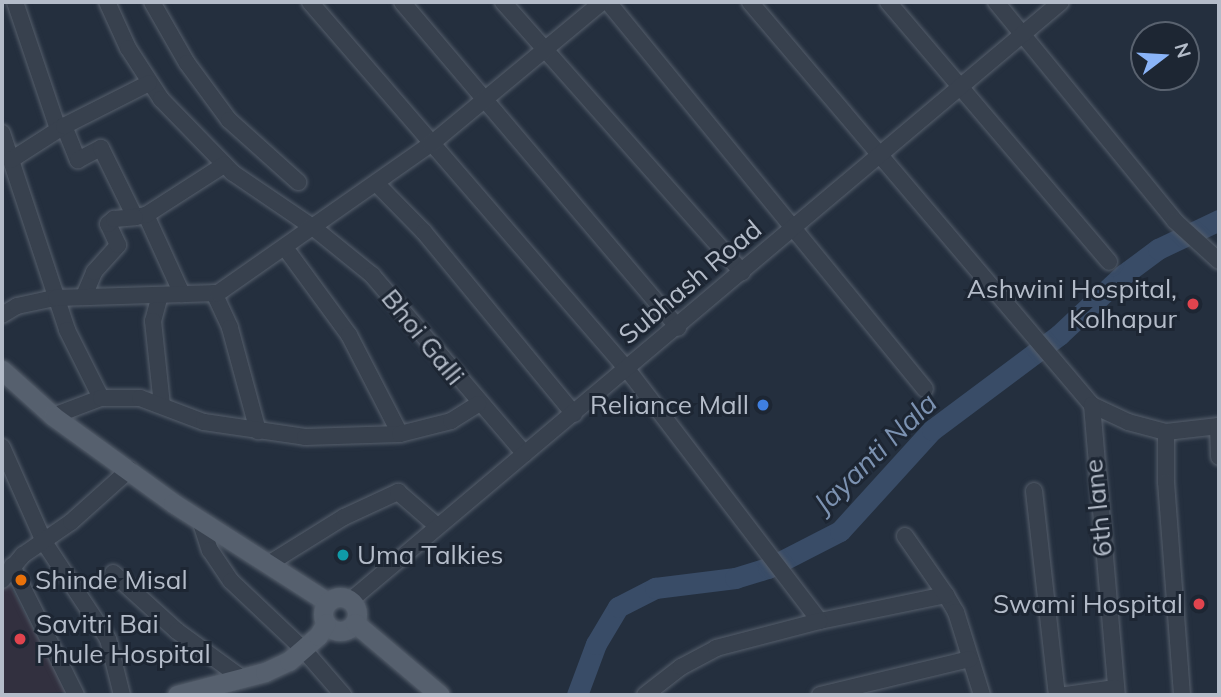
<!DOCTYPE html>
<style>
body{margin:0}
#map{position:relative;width:1221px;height:697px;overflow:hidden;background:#242f3e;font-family:Mulish,sans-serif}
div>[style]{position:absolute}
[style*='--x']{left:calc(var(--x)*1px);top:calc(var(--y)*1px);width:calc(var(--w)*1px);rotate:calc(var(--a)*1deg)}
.medical>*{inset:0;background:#32303f}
.river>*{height:21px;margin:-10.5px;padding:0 10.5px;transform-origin:10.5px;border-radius:10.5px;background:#394c67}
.roads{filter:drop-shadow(0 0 2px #565f6c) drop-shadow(0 0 2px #565f6c)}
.minor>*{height:16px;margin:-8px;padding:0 8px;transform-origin:8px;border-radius:8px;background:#38414e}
.major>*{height:19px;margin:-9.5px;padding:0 9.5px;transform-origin:9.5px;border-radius:9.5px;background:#56606e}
.major>.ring{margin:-9.5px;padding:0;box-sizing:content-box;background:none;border:19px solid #56606e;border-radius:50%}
.dots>*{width:19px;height:19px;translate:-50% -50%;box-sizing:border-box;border:4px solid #1d2633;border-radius:50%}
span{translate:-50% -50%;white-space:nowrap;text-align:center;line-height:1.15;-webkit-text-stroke:6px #1d2633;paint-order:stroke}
.street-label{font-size:26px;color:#b4bcc9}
.poi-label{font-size:26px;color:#b4bcc9}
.right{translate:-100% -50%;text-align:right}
.left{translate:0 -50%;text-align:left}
.water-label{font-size:28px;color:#7c92b1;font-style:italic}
.frame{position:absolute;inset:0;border:4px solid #b4bcc9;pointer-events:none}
.north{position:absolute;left:1130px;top:21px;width:70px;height:70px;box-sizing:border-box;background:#1d2633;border:2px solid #59626f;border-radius:50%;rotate:73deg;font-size:19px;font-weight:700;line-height:28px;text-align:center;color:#b4bcc9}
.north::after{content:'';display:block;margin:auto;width:24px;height:32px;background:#8ab4f8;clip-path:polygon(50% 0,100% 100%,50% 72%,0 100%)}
</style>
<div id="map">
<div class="medical">
<div style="clip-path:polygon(8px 582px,67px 692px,2px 695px,2px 586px)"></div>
</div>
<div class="river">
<div style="--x:577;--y:695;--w:54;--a:-69.6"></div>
<div style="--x:596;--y:644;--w:43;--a:-59.3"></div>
<div style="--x:618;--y:607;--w:42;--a:-27.2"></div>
<div style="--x:655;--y:588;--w:81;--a:-7.1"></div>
<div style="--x:735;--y:578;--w:34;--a:-17"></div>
<div style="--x:768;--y:568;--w:81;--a:-27.2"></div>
<div style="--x:840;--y:531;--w:137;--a:-47.7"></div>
<div style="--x:932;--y:430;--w:159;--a:-36.8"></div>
<div style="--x:1059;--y:335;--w:88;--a:-43.2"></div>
<div style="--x:1123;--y:275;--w:44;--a:-36.6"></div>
<div style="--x:1158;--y:249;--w:68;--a:-25.4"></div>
</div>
<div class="roads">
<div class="minor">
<div style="--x:15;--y:2;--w:134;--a:71.3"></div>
<div style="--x:107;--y:2;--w:51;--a:65.5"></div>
<div style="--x:128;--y:48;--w:61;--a:57.1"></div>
<div style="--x:161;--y:99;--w:103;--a:45.8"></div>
<div style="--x:233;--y:173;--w:98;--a:34.2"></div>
<div style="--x:314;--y:228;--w:75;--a:39"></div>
<div style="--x:372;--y:275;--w:235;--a:49.5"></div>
<div style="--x:152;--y:2;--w:70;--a:60.2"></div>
<div style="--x:187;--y:63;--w:71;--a:53.6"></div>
<div style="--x:229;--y:120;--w:93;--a:41.9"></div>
<div style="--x:310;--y:2;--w:485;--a:49.2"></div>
<div style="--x:627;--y:369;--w:317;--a:52.6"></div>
<div style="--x:820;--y:621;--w:129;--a:-11.7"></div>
<div style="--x:946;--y:595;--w:20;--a:60"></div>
<div style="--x:956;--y:612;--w:87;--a:72.6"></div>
<div style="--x:402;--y:2;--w:427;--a:49.7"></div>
<div style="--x:503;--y:2;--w:361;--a:48.5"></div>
<div style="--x:608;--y:2;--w:500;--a:50.68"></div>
<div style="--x:750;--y:2;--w:529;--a:49.68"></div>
<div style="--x:1092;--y:405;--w:40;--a:25"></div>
<div style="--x:1128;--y:422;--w:39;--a:15"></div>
<div style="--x:1166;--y:432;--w:53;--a:-6.5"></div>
<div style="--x:888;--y:2;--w:341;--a:49.6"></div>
<div style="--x:996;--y:2;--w:283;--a:50.7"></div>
<div style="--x:1175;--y:221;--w:59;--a:42.3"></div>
<div style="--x:64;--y:126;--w:37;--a:68"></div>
<div style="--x:78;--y:160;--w:26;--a:-28"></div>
<div style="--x:101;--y:148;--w:77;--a:63.8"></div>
<div style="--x:135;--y:217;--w:11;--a:-10"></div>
<div style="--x:146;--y:215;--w:87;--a:65.5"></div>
<div style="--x:2;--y:133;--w:207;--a:71.7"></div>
<div style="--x:67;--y:330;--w:76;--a:63.4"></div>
<div style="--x:11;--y:160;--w:63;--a:-32.7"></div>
<div style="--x:64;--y:126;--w:95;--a:-26.8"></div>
<div style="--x:377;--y:184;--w:67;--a:45.6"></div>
<div style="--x:424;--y:232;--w:236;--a:50.5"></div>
<div style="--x:146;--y:215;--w:93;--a:-32.7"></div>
<div style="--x:286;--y:249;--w:107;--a:53.8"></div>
<div style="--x:349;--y:335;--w:111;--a:62.7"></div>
<div style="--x:214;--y:293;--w:38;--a:65"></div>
<div style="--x:230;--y:328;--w:107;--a:74.8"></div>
<div style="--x:160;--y:295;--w:27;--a:105"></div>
<div style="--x:153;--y:321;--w:84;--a:83.9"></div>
<div style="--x:84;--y:296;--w:26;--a:-67"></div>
<div style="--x:94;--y:272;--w:36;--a:-48"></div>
<div style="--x:118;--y:245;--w:23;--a:-115"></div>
<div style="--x:108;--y:224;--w:8;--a:-40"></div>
<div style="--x:114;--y:219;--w:21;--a:-5"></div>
<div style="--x:2;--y:315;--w:17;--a:-31"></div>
<div style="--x:17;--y:306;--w:40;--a:-12"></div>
<div style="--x:56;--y:298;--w:162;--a:-1.8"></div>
<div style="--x:218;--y:293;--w:260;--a:-35"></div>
<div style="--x:431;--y:144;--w:222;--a:-39.7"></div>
<div style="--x:1092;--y:405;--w:291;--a:85.1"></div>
<div style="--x:53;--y:416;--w:51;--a:-20.6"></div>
<div style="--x:101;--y:398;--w:39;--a:0"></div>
<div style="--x:140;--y:398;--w:68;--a:20.6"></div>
<div style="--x:204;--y:422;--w:102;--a:8.4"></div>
<div style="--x:305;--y:437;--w:95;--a:-1.8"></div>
<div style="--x:400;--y:434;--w:53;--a:-14.3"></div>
<div style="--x:451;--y:421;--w:32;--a:-32"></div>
<div style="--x:1218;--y:426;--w:31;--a:88"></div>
<div style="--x:1166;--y:432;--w:50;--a:90"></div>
<div style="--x:1166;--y:482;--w:214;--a:85.7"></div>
<div style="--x:2;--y:447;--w:104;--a:66.1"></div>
<div style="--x:44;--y:542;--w:116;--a:56.6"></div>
<div style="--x:108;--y:639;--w:58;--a:76"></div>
<div style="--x:1034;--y:491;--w:205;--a:83.6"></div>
<div style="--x:200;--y:520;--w:32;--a:72"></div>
<div style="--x:210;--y:550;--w:37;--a:56"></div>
<div style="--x:231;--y:581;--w:100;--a:43.4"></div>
<div style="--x:304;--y:650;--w:60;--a:49.1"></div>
<div style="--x:905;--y:536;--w:72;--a:55.2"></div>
<div style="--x:270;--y:563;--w:87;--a:-31.9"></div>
<div style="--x:344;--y:517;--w:60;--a:-24.8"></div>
<div style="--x:398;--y:492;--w:50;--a:41"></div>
<div style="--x:12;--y:566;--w:144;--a:63.6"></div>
<div style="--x:113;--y:573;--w:86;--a:42.2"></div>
<div style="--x:177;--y:631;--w:82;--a:36"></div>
<div style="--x:2;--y:580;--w:33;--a:-50"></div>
<div style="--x:23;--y:555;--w:58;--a:-34.5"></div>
<div style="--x:71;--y:522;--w:79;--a:-41.9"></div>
<div style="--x:351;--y:600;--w:928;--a:-40.11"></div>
<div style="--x:645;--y:695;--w:46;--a:-37.9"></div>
<div style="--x:681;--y:667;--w:40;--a:-28"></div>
<div style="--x:716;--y:648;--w:107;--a:-14.6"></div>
<div style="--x:820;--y:695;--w:154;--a:-13.5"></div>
<div style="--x:1066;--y:695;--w:50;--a:-8"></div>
</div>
<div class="major">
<div style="--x:2;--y:370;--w:69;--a:42"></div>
<div style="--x:53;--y:416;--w:148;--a:35.9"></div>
<div style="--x:173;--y:503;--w:184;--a:32.6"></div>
<div class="ring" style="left:323px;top:597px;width:15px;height:15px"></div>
<div style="--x:355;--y:623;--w:111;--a:40.3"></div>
<div style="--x:177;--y:695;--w:91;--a:-14.6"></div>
<div style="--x:265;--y:672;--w:26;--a:-25"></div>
<div style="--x:289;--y:661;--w:38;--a:-41"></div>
<div style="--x:318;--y:636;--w:15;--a:-58"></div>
</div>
</div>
<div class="dots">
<div style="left:1193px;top:304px;background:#e0444e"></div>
<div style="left:763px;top:405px;background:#3f7fe0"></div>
<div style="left:343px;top:555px;background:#0f9aa8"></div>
<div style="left:21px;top:580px;background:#e8710a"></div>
<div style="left:1199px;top:604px;background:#e0444e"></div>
<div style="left:20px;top:639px;background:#e0444e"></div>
</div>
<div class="street-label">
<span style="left:690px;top:282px;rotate:-40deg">Subhash Road</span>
<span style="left:423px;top:337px;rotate:51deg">Bhoi Galli</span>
<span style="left:1098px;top:508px;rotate:-96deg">6th lane</span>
</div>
<div class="poi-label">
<span class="right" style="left:1177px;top:304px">Ashwini Hospital,<br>Kolhapur</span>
<span class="right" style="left:749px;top:405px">Reliance Mall</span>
<span class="left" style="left:357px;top:555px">Uma Talkies</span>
<span class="left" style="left:35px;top:580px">Shinde Misal</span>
<span class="right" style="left:1183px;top:604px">Swami Hospital</span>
<span class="left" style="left:36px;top:639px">Savitri Bai<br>Phule Hospital</span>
</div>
<div class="water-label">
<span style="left:875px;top:453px;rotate:-44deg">Jayanti Nala</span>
</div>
<div class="frame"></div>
<div class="north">N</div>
</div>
